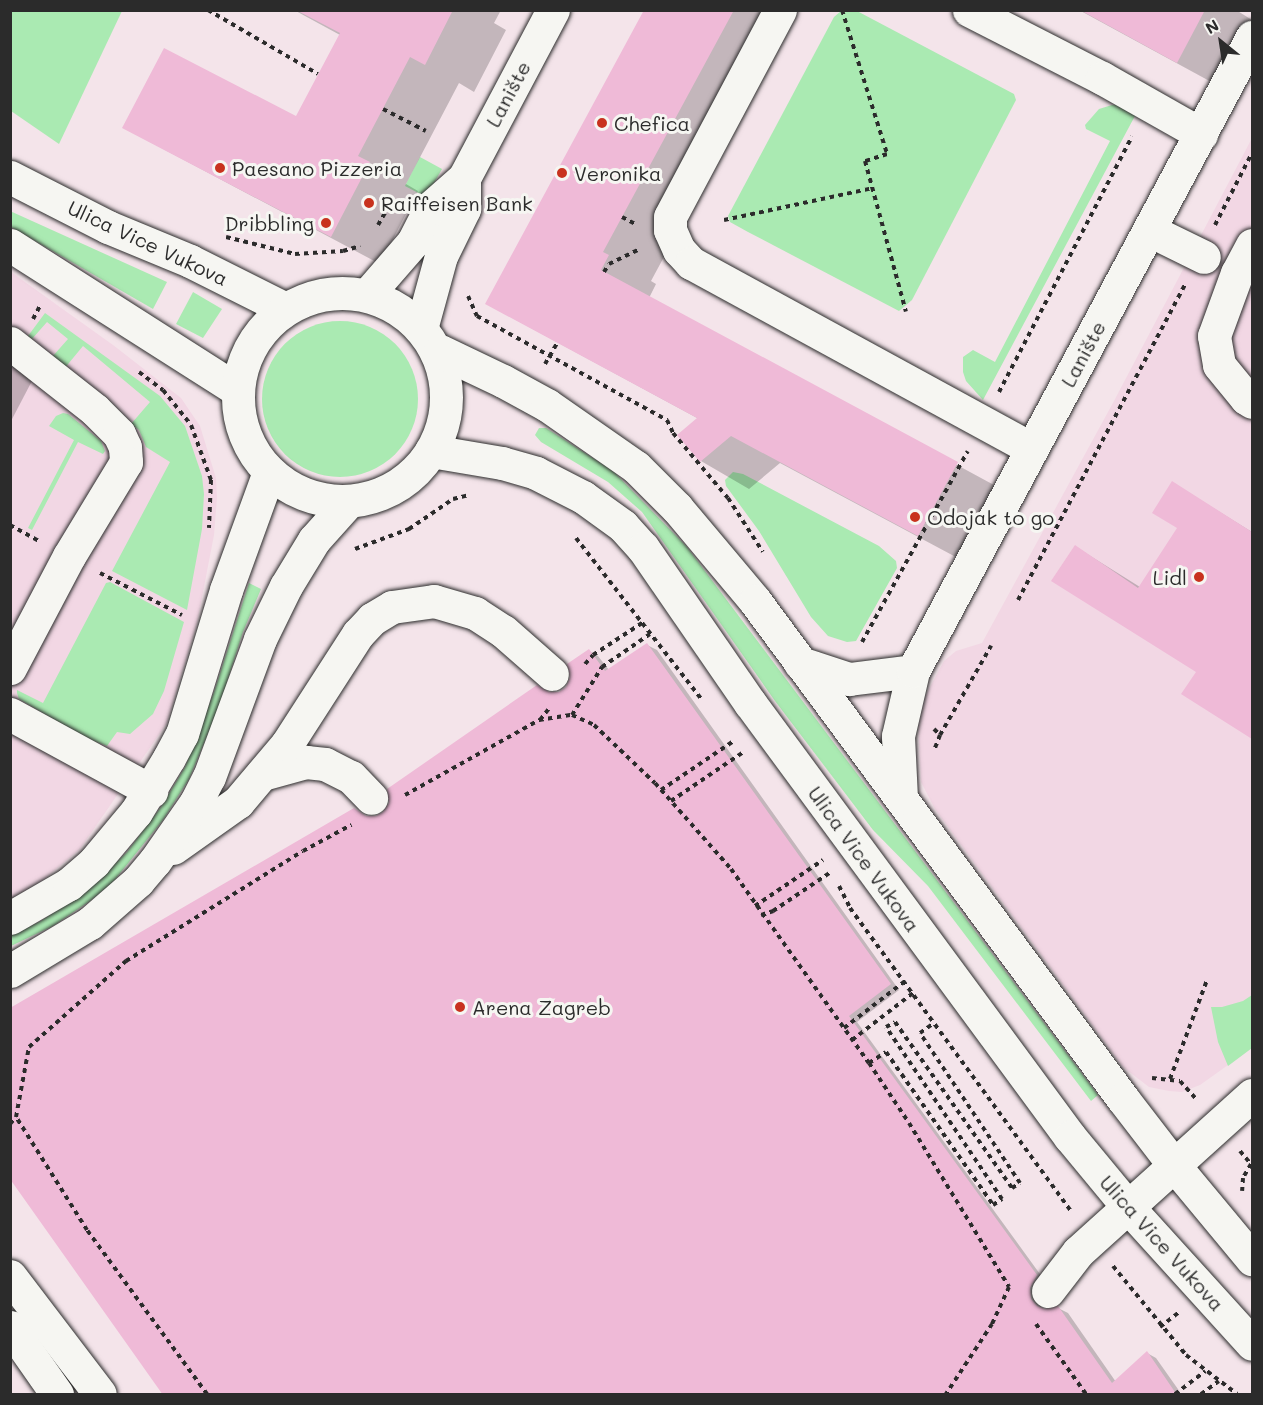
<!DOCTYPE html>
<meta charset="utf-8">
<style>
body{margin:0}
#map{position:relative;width:1263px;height:1405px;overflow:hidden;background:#f4e4ea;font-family:Mali,sans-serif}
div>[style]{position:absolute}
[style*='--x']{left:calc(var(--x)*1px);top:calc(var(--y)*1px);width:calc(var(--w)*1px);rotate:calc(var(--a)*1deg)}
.built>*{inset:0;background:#f2d7e4}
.green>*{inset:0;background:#aaeab2}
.round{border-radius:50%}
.shadow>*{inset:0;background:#0003}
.building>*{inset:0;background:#efbad7}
.path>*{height:4px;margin-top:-2px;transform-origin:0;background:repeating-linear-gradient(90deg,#2b2b2b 0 4.5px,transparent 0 9px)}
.roads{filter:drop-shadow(0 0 2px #2b2b2b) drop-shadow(0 0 2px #2b2b2b)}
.minor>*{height:33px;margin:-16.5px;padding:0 16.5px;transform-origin:16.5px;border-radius:16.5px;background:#f6f6f2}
.minor>.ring{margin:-16.5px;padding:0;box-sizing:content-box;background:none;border:33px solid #f6f6f2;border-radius:50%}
.dots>*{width:16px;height:16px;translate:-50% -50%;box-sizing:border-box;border:3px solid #f6f6f2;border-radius:50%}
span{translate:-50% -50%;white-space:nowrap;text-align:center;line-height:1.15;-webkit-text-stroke:6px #f6f6f2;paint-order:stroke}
.street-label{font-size:20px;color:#2b2b2b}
.poi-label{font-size:20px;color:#2b2b2b}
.left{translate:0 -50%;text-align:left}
.right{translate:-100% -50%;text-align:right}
.frame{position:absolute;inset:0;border:12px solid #2b2b2b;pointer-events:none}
.north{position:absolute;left:1191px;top:12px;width:60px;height:60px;-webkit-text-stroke:4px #f6f6f2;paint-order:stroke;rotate:330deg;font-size:16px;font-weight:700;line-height:24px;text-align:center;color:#2b2b2b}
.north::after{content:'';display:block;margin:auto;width:21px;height:27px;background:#2b2b2b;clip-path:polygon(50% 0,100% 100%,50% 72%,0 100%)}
</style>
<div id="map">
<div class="built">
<div style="clip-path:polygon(1252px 138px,1252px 1048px,1200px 1085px,1182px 1092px,1169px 1091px,1149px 1087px,1123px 1067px,935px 809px,921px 782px,918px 723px,923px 700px,944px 661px,956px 651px,982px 643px,1114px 401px)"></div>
<div style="clip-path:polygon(11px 272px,113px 345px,181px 398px,200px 426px,216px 478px,217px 498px,214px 535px,197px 623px,167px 723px,80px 849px,42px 881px,11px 899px)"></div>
</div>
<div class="green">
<div style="clip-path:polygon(10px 11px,122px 11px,59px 144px,11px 111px)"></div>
<div style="clip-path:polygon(841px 11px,857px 11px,1014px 94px,1016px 100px,912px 300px,899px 311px,748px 232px,730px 222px,728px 216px,834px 17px)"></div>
<div style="clip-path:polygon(1112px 105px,1121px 105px,1136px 114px,983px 400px,966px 381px,963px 372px,963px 357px,973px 350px,995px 362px,1110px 141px,1086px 129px,1085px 125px,1099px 109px)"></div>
<div style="clip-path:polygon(420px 157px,442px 169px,426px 197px,405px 186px)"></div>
<div style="clip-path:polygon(10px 211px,167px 282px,153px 309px,11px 227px)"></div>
<div style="clip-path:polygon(193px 292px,222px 309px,203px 338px,176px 324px)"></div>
<div style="clip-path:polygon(45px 313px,160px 396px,185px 426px,202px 476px,204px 494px,202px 529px,187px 610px,112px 571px,170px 462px,146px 447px,139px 430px,131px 424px,150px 402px,83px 346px,64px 369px,52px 357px,68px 339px,47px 322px,32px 339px,28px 336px)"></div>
<div class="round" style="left:262px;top:321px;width:156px;height:156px"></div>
<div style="clip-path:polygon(63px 413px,68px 414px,101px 441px,105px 451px,103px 454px,78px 442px,32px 530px,28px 528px,74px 440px,49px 426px,56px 416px)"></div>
<div style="clip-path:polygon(539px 428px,546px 428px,613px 471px,687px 547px,1098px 1095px,1091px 1101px,928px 886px,873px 830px,775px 701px,642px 512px,608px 482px,541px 442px,535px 435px)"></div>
<div style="clip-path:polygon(733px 472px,743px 474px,879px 546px,896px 561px,897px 568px,856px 641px,847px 642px,828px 636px,811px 617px,759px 531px,726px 486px,725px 480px)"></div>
<div style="clip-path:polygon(110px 582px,184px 622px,164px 691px,153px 714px,130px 734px,117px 732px,107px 746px,86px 738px,19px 699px,17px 693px,17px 690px,43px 703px,106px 583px)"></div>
<div style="clip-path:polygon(249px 583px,261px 589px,243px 632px,219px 707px,189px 779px,163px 820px,113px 882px,90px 901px,53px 926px,11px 946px,10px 936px,41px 921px,92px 886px,127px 852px,161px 807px,185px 767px,214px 692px)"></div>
<div style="clip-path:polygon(1252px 995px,1252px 1048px,1228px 1066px,1218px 1042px,1211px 1007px,1222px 1007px,1243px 1001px)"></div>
</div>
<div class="shadow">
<div style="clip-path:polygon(294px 10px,501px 10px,494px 23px,506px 30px,474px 92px,459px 83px,406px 184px,418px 191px,380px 264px,124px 128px,296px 118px,340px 35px)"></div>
<div style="clip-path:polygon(645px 10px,797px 10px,651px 281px,656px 284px,649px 298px,1005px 491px,967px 563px,780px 463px,749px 489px,701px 461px,699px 419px,487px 304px)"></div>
<div style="clip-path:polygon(1079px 10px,1236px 10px,1252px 20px,1252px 40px,1226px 90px)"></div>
<div style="clip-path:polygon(10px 352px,33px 379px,10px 423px)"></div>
<div style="clip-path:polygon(1173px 483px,1252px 532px,1252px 738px,1184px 693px,1198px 672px,1076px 547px,1140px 587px,1179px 528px)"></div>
<div style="clip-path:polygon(647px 645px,657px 650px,899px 990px,857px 1022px,1045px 1281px,1039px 1294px,1040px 1305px,1045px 1311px,1058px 1308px,1068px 1313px,1116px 1382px,1147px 1353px,1156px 1358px,1180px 1392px,1178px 1394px,164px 1394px,368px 818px,376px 818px,549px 694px,559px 693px,567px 688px,589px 651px,598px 656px,609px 670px)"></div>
</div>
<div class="building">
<div style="clip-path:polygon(296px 10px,453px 10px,425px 65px,410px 57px,358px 156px,370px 162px,331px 237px,122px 128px,164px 48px,296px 116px,340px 33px)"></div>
<div style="clip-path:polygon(644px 10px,734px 10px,603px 252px,609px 255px,601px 270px,958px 462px,918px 536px,731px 436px,700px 462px,677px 435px,697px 418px,485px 304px)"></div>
<div style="clip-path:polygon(1080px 10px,1205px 10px,1177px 63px)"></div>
<div style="clip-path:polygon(1172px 481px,1252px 532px,1252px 739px,1181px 694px,1196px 672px,1051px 581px,1075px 545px,1138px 588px,1177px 528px,1152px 513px)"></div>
<div style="clip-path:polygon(647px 643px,891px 984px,849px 1016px,1037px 1275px,1030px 1288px,1031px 1299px,1037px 1306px,1045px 1309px,1058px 1306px,1112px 1383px,1147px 1351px,1177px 1395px,163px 1395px,10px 1179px,10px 1008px,354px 808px,366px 816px,376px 816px,383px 812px,389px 803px,387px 789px,537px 685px,549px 692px,559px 692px,566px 687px,570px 677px,567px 664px,589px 649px,605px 671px)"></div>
</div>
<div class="path">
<div style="--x:208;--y:10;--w:127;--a:30.2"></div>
<div style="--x:842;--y:10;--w:151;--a:72.6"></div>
<div style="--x:887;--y:154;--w:23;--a:162"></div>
<div style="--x:865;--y:161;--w:156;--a:74.8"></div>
<div style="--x:383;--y:109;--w:48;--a:27.1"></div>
<div style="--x:622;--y:217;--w:15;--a:28"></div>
<div style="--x:724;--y:220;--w:152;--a:-12.1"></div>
<div style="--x:378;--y:225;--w:20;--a:-60"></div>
<div style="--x:1215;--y:225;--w:81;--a:-62.8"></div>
<div style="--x:226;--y:237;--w:71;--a:13.8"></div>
<div style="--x:295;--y:254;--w:48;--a:-3.6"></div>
<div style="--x:343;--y:251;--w:18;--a:-16"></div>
<div style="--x:604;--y:272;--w:9;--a:-58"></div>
<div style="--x:609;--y:264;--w:34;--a:-26"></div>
<div style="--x:468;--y:296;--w:22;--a:66"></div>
<div style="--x:477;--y:316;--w:217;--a:28.7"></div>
<div style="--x:667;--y:420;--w:14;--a:65"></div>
<div style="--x:673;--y:433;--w:85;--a:49.8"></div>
<div style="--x:728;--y:498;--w:64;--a:57.1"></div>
<div style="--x:33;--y:319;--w:17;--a:-62"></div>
<div style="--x:545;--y:364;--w:24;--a:-60"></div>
<div style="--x:139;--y:372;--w:30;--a:37"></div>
<div style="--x:163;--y:390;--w:45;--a:51.3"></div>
<div style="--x:191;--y:425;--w:59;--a:70"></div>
<div style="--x:211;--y:480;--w:48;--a:92.4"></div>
<div style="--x:999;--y:392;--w:288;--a:-62.5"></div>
<div style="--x:10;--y:525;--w:33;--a:29"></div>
<div style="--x:576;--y:538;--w:205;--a:52.1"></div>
<div style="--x:355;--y:549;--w:58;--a:-20.3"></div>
<div style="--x:409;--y:529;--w:53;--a:-34.3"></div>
<div style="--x:453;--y:499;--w:16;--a:-14"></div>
<div style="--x:100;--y:573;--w:92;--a:27.1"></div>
<div style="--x:1018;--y:600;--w:357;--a:-62.1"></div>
<div style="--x:862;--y:642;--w:218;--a:-61"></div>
<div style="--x:585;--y:664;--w:12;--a:-48"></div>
<div style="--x:593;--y:655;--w:59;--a:-33.1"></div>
<div style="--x:572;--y:715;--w:57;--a:-58"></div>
<div style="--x:602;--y:667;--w:58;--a:-34.5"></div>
<div style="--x:540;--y:720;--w:16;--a:-52"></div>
<div style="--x:934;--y:729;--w:8;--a:45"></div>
<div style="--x:940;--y:735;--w:14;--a:111"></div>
<div style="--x:940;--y:735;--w:103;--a:-60.2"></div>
<div style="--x:661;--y:790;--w:89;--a:-34"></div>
<div style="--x:405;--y:795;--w:154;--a:-29.2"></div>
<div style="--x:539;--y:720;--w:33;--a:-9"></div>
<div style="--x:572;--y:715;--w:24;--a:24"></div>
<div style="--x:594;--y:725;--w:84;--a:43.6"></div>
<div style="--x:655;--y:783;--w:115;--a:48.5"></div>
<div style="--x:731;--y:869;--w:238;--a:54.6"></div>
<div style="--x:869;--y:1063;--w:72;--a:56.3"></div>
<div style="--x:909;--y:1123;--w:192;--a:58.6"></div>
<div style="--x:1009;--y:1287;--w:41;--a:114.7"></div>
<div style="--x:992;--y:1324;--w:84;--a:123.3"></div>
<div style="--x:671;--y:801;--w:86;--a:-34.1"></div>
<div style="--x:839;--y:886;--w:25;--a:63"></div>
<div style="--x:850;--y:908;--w:376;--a:53.9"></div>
<div style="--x:755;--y:906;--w:82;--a:-34.1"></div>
<div style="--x:761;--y:915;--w:13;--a:-18"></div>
<div style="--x:773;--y:911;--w:70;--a:-33.9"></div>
<div style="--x:844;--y:1028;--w:77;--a:-37.6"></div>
<div style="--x:852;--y:1040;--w:77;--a:-37.6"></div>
<div style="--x:869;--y:1063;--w:20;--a:-33"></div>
<div style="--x:886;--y:1052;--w:187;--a:55"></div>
<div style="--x:993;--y:1205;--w:11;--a:-34"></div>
<div style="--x:1002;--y:1199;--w:207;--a:-124"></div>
<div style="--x:886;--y:1027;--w:10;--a:-29"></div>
<div style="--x:895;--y:1022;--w:203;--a:54.8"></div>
<div style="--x:1012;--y:1188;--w:9;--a:-32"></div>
<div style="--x:1020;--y:1183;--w:180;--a:-123.7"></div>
<div style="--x:920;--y:1033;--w:17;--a:-36"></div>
<div style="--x:1152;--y:1078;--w:28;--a:6"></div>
<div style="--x:1180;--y:1081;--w:24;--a:48"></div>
<div style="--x:1170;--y:1079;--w:106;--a:-69.5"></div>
<div style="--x:10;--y:1124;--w:9;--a:-49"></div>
<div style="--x:1240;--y:1151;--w:17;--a:50"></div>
<div style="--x:1251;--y:1164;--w:16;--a:120"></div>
<div style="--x:1243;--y:1178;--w:13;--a:94"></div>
<div style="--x:1113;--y:1266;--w:115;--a:50.6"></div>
<div style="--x:1186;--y:1355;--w:64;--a:37.4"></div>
<div style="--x:1036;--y:1324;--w:86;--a:54.5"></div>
<div style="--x:1160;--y:1327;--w:24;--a:-38"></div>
<div style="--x:207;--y:1394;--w:203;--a:-126.2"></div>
<div style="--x:87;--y:1230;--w:133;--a:-122.1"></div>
<div style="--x:16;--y:1117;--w:71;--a:-79.5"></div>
<div style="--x:29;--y:1047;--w:130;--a:-41.6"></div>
<div style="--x:126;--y:961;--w:208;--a:-31.9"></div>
<div style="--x:303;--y:851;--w:55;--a:-28.4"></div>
<div style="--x:1175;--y:1394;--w:38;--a:-37"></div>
<div style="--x:1201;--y:1394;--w:22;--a:-36"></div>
</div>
<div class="roads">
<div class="minor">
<div style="--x:780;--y:10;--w:234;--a:118"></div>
<div style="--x:670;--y:217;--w:13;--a:90"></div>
<div style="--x:670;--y:230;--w:22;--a:66"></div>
<div style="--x:679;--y:250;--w:18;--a:47"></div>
<div style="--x:691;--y:263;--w:388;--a:28.6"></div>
<div style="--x:969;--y:10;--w:149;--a:27.1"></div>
<div style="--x:1102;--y:78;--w:114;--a:29.5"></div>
<div style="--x:10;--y:177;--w:110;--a:27"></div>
<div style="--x:108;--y:227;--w:89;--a:22.5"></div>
<div style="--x:190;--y:261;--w:107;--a:26.6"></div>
<div style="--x:1149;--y:230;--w:61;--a:26.1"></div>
<div style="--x:10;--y:245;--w:270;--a:32.5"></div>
<div style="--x:1252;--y:245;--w:32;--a:118"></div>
<div style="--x:1237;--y:273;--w:67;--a:110.1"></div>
<div style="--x:1214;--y:336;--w:29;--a:80"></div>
<div style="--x:1219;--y:365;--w:43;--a:50.7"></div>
<div style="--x:1246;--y:398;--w:7;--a:34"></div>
<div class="ring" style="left:238px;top:293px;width:175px;height:175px"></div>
<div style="--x:367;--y:295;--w:70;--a:-49"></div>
<div style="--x:413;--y:242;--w:38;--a:-63"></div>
<div style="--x:430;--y:208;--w:45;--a:-41.4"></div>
<div style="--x:464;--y:178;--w:190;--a:-62.1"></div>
<div style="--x:421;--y:329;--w:76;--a:-74.7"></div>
<div style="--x:441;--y:256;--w:52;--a:-63.9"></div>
<div style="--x:464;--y:209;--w:31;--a:-90"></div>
<div style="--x:10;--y:343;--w:108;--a:38.2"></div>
<div style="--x:95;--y:410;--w:34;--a:45"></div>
<div style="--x:119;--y:434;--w:14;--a:65"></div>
<div style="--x:125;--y:447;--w:15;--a:86"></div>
<div style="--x:126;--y:462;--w:110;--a:121.2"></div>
<div style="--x:69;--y:556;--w:127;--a:117.8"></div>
<div style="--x:440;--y:351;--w:70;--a:25.5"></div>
<div style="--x:503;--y:381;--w:50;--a:28.6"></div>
<div style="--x:547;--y:405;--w:108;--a:34.9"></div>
<div style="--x:636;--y:467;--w:58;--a:45"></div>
<div style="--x:677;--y:508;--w:121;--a:50"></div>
<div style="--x:755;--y:601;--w:619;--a:53.54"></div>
<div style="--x:1123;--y:1099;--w:82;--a:52.4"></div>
<div style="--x:1173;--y:1164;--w:124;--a:50.3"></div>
<div style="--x:431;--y:451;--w:72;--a:9.6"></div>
<div style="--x:502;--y:463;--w:35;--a:16"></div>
<div style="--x:536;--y:473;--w:53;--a:27.1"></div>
<div style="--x:583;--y:497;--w:49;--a:35.9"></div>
<div style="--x:623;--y:526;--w:30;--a:48"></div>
<div style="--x:643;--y:548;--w:188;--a:55.4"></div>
<div style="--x:750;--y:703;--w:539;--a:53.6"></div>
<div style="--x:1070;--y:1137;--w:89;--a:50.4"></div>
<div style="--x:1127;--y:1206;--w:186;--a:47.8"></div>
<div style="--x:800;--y:663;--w:52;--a:18.1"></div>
<div style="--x:849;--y:679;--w:64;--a:-7.1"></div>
<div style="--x:10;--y:714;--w:161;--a:28.6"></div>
<div style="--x:262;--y:774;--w:46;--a:-15.3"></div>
<div style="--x:306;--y:762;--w:19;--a:6"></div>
<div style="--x:325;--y:764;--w:29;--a:27"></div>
<div style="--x:351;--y:777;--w:29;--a:46"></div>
<div style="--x:901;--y:798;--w:62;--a:-92.8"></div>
<div style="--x:898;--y:736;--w:67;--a:-77"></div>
<div style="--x:913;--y:671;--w:719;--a:-61.87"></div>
<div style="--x:173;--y:848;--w:80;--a:-35.3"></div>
<div style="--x:238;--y:802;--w:76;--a:-49.8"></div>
<div style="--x:287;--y:744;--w:131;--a:-57.2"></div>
<div style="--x:358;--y:634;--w:21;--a:-47"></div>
<div style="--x:372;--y:619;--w:23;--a:-31"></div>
<div style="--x:392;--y:607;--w:42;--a:-8.1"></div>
<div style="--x:434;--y:601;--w:43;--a:16.3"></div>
<div style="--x:475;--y:613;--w:33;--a:33"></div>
<div style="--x:503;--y:631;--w:65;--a:41.3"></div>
<div style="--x:10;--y:918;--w:68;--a:-30"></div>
<div style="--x:69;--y:884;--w:33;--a:-41"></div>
<div style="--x:94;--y:862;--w:65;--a:-50"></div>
<div style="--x:136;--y:812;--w:63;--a:-58.6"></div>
<div style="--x:169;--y:758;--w:27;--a:-62"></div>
<div style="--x:182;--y:734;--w:151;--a:-73"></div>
<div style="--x:226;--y:590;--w:126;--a:-70"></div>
<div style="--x:10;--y:971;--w:93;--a:-31"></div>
<div style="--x:90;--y:923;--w:64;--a:-41.2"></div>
<div style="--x:138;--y:881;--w:26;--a:-50"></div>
<div style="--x:155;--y:861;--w:72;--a:-55.2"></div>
<div style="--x:196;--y:802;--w:28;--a:-63"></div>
<div style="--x:209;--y:777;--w:147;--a:-69.7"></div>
<div style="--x:260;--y:639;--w:59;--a:-63.9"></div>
<div style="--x:286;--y:586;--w:54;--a:-58.7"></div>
<div style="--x:314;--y:540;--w:52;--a:-48.1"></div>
<div style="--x:10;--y:1276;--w:148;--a:52.7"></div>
<div style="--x:1048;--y:1291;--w:49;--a:-52.4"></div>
<div style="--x:1078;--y:1252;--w:234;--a:-42.1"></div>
<div style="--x:10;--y:1327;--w:82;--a:55"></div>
</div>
</div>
<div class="dots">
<div style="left:602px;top:123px;background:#c8321e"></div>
<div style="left:220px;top:168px;background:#c8321e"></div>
<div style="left:562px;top:173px;background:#c8321e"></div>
<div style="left:369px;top:203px;background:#c8321e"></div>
<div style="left:326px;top:223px;background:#c8321e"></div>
<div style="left:915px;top:517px;background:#c8321e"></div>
<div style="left:1199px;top:577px;background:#c8321e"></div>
<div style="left:460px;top:1007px;background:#c8321e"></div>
</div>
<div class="street-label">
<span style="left:508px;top:94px;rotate:-62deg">Lanište</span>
<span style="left:148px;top:243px;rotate:25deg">Ulica Vice Vukova</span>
<span style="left:1083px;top:354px;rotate:-62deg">Lanište</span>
<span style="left:864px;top:859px;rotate:54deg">Ulica Vice Vukova</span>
<span style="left:1162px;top:1243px;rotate:48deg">Ulica Vice Vukova</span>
</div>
<div class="poi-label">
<span class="left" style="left:614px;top:123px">Chefica</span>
<span class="left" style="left:232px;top:168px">Paesano Pizzeria</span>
<span class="left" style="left:574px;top:173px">Veronika</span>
<span class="left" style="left:381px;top:203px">Raiffeisen Bank</span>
<span class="right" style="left:314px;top:223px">Dribbling</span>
<span class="left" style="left:927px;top:517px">Odojak to go</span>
<span class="right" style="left:1187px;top:577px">Lidl</span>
<span class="left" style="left:472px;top:1007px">Arena Zagreb</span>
</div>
<div class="frame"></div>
<div class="north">N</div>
</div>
